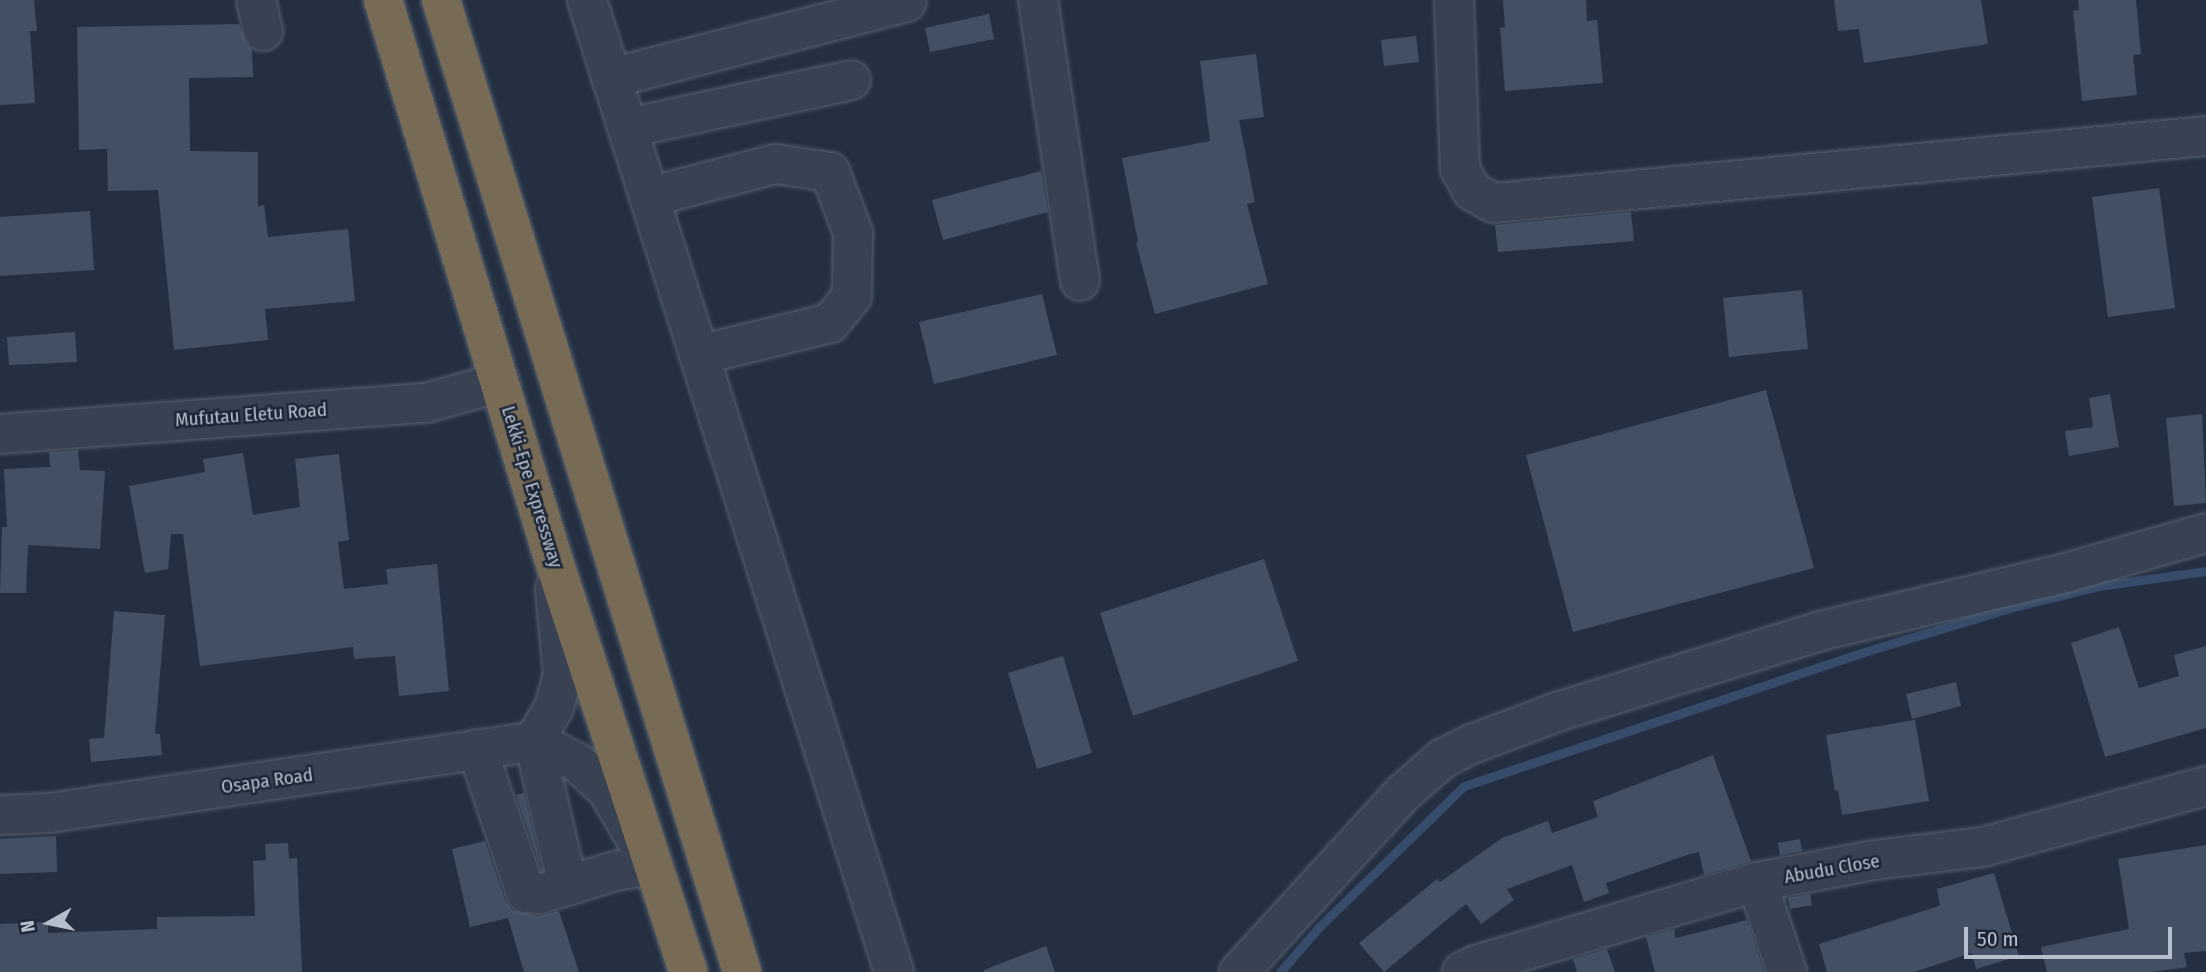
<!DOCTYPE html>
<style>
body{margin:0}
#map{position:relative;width:2206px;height:972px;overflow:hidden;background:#243042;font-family:"Fira Sans Condensed",sans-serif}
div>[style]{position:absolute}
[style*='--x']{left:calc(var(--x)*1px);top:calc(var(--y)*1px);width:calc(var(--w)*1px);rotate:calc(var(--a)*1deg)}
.stream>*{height:9px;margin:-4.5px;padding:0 4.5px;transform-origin:4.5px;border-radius:4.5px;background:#374b6a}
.building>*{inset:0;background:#435064}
.roads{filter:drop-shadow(0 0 2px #56606f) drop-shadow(0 0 2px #56606f)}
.minor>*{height:38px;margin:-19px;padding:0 19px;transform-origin:19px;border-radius:19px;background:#384252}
.highway>*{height:38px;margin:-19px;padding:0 19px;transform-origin:19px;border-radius:19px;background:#786b55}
span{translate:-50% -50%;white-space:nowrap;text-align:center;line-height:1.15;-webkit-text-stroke:5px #1d2737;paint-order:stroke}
.street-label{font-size:19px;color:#b5becc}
.north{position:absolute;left:14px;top:888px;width:70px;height:70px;-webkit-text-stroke:5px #1d2737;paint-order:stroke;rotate:261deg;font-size:19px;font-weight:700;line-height:28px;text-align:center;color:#b5becc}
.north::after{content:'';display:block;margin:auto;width:24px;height:32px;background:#b5becc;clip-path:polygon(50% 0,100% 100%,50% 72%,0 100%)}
.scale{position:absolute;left:1964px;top:927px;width:208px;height:32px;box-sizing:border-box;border:4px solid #b5becc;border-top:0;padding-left:9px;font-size:21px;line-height:24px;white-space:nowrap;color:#b5becc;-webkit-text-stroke:5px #1d2737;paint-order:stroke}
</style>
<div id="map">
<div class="stream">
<div style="--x:1280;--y:972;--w:61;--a:-49"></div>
<div style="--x:1320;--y:926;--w:201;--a:-44.2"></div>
<div style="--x:1464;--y:786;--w:422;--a:-18.5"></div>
<div style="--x:1864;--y:652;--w:152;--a:-16.8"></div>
<div style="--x:2010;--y:608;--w:92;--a:-13.9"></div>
<div style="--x:2099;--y:586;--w:108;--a:-8"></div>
</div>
<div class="building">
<div style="clip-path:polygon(0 0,34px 0,37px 31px,30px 31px,35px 103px,0 105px)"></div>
<div style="clip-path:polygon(1503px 0,1586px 0,1587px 21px,1597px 20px,1603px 83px,1505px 91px,1500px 28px,1505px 27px)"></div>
<div style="clip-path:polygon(1834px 0,1981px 0,1988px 44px,1864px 63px,1859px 29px,1838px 31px)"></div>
<div style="clip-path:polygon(2078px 0,2136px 0,2141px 54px,2133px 55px,2137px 95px,2082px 101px,2073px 11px,2079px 10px)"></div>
<div style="clip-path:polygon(989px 14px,994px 39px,930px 52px,925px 28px)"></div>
<div style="clip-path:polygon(239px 24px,247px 45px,252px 49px,253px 77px,189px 78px,190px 151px,258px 152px,258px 206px,264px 205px,268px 237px,348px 229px,355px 301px,265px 309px,268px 340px,174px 350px,158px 190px,108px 191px,107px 149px,79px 150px,77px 27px)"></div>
<div style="clip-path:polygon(1416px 36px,1419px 62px,1384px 66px,1381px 40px)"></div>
<div style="clip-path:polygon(1256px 54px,1264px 117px,1239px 120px,1255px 202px,1247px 204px,1268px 284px,1155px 314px,1136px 243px,1138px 242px,1122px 158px,1210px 141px,1200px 61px)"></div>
<div style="clip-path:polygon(1041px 171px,1048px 212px,943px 240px,932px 200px)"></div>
<div style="clip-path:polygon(2159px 188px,2175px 308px,2108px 317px,2092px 197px)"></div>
<div style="clip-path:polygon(90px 211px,94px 270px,0 276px,0 217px)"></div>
<div style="clip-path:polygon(1631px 212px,1634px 241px,1498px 252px,1495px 225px)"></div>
<div style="clip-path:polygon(1802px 290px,1808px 349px,1729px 357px,1723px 298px)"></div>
<div style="clip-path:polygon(1042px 294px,1057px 355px,934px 384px,919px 322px)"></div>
<div style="clip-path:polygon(75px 332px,77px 362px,9px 365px,7px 337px)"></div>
<div style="clip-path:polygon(1766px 390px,1814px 568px,1573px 632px,1526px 455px)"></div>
<div style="clip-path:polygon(2110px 394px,2119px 447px,2069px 456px,2065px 431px,2093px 427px,2089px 398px)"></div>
<div style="clip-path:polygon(2202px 414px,2206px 503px,2174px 506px,2166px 418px)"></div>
<div style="clip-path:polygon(78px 450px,80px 470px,105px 471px,100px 549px,28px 545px,26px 593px,0 593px,2px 527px,7px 527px,4px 469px,50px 467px,49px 452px)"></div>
<div style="clip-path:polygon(243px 453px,253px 515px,300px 507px,295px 459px,339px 454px,349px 540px,338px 542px,344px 589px,388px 584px,386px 569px,437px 564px,449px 691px,399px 696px,395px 656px,354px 659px,353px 647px,200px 666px,183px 534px,171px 534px,168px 569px,145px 573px,129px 486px,205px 472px,203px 459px)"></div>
<div style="clip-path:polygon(1264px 559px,1298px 661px,1133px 716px,1100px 613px)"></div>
<div style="clip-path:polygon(114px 611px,165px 615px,155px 734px,160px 734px,162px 755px,91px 762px,89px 739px,104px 738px)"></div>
<div style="clip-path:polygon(2119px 627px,2139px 688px,2179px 676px,2174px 655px,2206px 646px,2206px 728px,2105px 757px,2071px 643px)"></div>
<div style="clip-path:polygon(1063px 656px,1092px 753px,1037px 769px,1008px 673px)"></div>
<div style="clip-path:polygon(1956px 682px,1961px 706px,1912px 719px,1906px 694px)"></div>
<div style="clip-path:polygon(1915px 720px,1929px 801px,1842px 815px,1838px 790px,1835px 791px,1826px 735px)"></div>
<div style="clip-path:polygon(1713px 755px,1751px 861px,1704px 875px,1699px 852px,1690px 854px,1606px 883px,1609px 893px,1584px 902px,1572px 865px,1507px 889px,1514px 900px,1481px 924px,1466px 904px,1384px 972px,1359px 943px,1437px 879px,1440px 882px,1502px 838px,1548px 821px,1552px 833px,1598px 817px,1593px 801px)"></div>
<div style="clip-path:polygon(524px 793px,542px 871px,516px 795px)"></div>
<div style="clip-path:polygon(56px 836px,57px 872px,0 874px,0 839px)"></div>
<div style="clip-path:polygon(1800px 839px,1802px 851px,1780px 855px,1778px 843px)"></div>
<div style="clip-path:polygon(485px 841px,505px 900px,512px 910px,538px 916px,559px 911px,579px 972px,524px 972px,508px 918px,470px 927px,452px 849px)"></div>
<div style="clip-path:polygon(288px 843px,289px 859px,297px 858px,302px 972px,0 972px,0 924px,48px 922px,48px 933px,157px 929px,157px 917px,255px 916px,253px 861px,266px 860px,265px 844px)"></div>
<div style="clip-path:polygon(2206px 845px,2206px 951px,2184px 953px,2187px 967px,2152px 972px,2047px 972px,2041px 947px,2129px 929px,2118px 859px)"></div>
<div style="clip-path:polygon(1994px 873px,2019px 956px,1976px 969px,1972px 953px,1914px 972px,1827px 972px,1819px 944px,1936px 907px,1940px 905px,1937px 889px)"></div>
<div style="clip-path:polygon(1810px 894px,1812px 905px,1790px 909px,1788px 898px)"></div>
<div style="clip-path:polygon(1747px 920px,1764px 972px,1655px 972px,1646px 937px,1674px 929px,1676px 938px)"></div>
<div style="clip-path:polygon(1046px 946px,1055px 972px,984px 972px,984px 970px)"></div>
<div style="clip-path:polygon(1607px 949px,1615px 972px,1577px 972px,1573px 959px)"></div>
</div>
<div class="roads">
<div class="minor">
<div style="--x:256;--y:0;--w:32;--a:77"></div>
<div style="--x:587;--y:0;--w:1019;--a:72.47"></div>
<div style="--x:1038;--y:0;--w:284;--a:81.5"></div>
<div style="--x:1454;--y:0;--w:169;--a:88"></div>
<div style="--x:1460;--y:169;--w:25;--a:61"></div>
<div style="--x:1472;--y:191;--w:25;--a:29"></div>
<div style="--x:1494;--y:203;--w:715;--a:-5.38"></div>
<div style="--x:611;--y:78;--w:305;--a:-14.4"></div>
<div style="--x:628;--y:128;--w:228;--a:-12.1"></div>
<div style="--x:649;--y:197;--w:131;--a:-14.6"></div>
<div style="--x:776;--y:164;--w:55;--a:8.4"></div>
<div style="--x:830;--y:172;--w:65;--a:69.3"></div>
<div style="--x:853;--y:233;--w:63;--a:90.9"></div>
<div style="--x:852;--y:296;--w:35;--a:129"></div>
<div style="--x:830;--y:323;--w:135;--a:166.3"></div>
<div style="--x:0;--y:434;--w:427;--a:-4.2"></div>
<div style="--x:426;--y:403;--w:77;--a:-15.8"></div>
<div style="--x:534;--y:741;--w:39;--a:-59"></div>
<div style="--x:554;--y:708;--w:35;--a:-75"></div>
<div style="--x:563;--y:674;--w:85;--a:-95.4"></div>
<div style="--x:534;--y:741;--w:49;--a:26.6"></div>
<div style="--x:578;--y:763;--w:41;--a:43"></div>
<div style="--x:608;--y:791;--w:58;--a:59.9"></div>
<div style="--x:534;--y:741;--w:149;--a:76.8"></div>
<div style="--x:477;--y:749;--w:152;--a:71.2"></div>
<div style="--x:526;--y:893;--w:14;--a:4"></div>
<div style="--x:540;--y:894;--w:78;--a:-17"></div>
<div style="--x:615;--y:871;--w:37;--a:-9"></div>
<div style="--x:0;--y:815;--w:49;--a:-2.3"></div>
<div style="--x:49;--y:813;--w:490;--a:-8.4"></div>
<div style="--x:1757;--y:882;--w:95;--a:71.6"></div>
<div style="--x:1239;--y:972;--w:241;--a:-47.5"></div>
<div style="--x:1402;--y:794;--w:53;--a:-41.2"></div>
<div style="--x:1442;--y:759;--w:34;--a:-27"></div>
<div style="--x:1472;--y:744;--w:91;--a:-20.6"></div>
<div style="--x:1557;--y:712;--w:275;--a:-17.1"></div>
<div style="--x:1820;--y:631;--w:252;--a:-13.3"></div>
<div style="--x:2065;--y:573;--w:147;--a:-15.8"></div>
<div style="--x:1462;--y:972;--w:16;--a:-27"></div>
<div style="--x:1476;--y:965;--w:293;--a:-16.5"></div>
<div style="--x:1757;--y:882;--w:119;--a:-10.6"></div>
<div style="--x:1874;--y:860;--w:110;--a:-6.8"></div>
<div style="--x:1983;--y:847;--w:231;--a:-15.3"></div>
</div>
<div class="highway">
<div style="--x:383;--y:0;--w:580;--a:73.06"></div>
<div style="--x:552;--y:555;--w:439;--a:71.9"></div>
<div style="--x:441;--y:0;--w:1018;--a:72.79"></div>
</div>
</div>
<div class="street-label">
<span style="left:251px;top:415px;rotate:-4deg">Mufutau Eletu Road</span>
<span style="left:532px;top:487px;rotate:73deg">Lekki-Epe Expressway</span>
<span style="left:267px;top:781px;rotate:-8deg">Osapa Road</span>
<span style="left:1832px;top:869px;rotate:-10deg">Abudu Close</span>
</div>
<div class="north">N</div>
<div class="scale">50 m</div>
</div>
